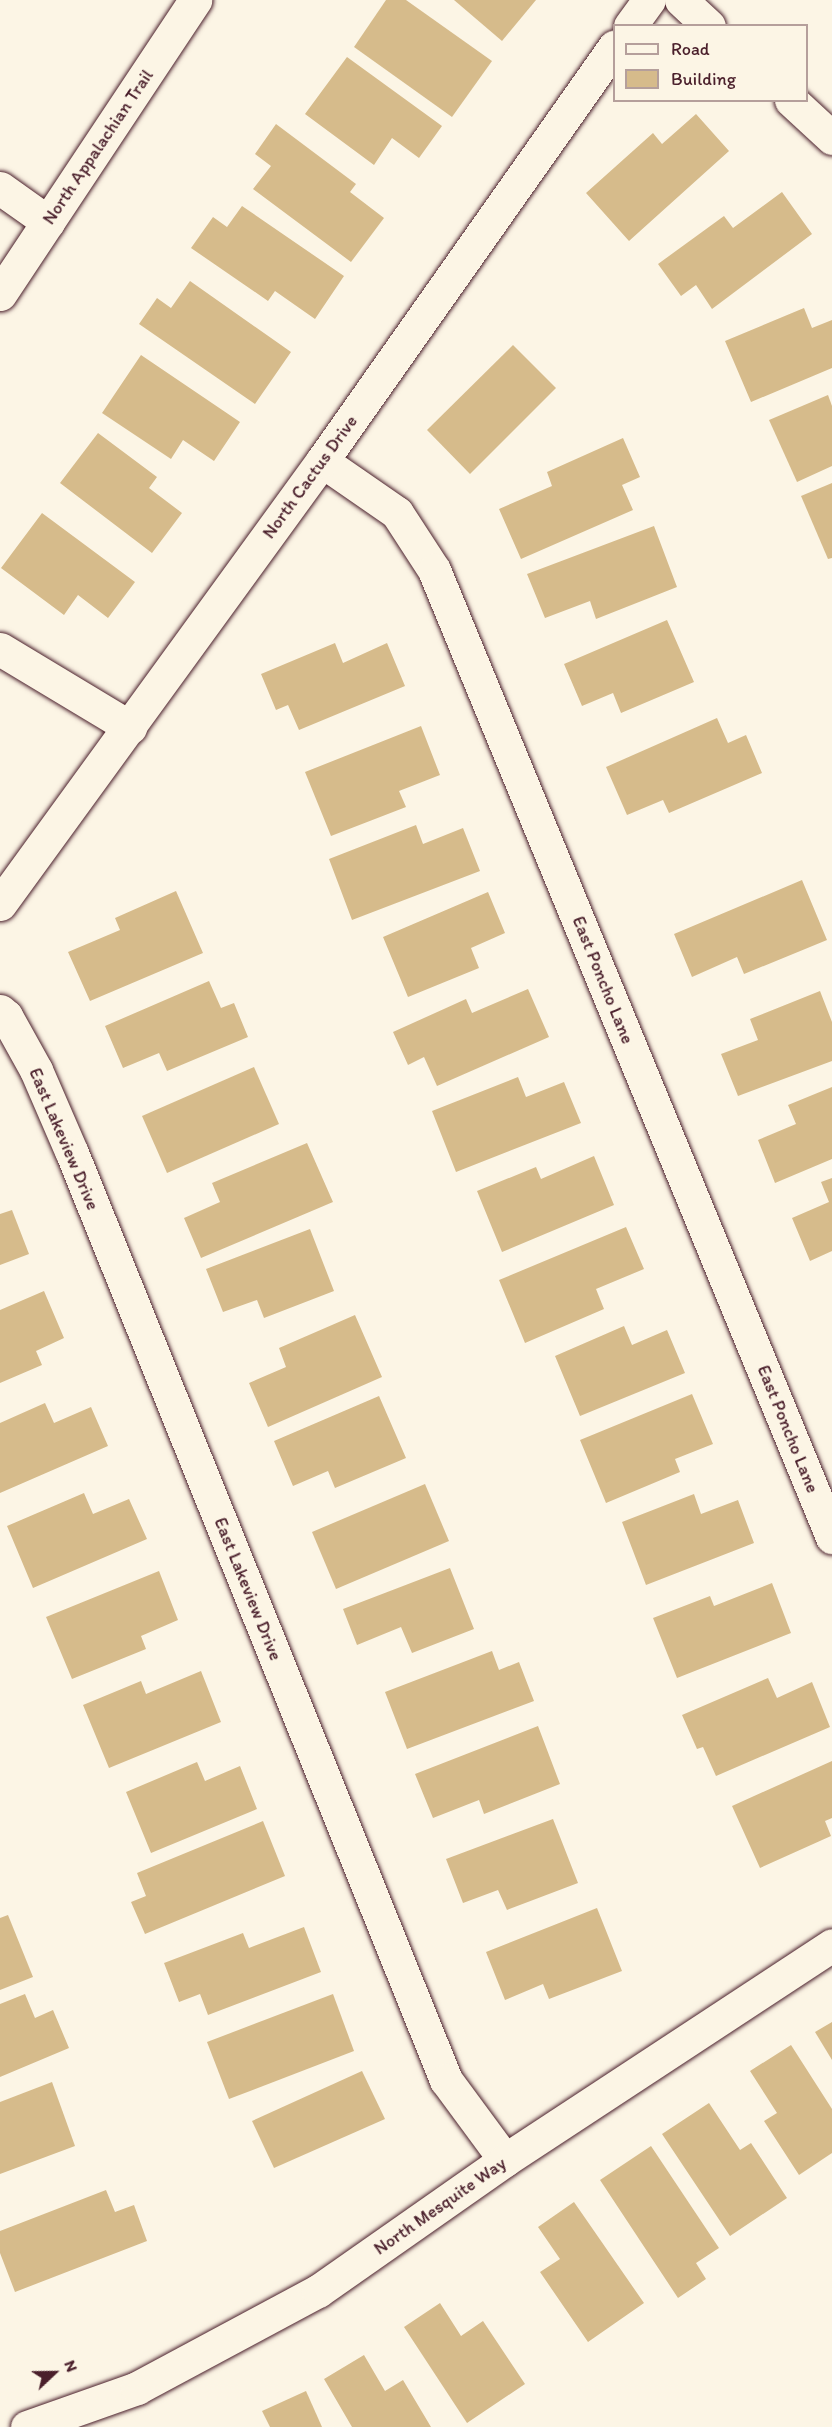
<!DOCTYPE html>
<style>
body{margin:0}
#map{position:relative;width:832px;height:2427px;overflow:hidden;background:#fcf5e5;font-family:Itim,sans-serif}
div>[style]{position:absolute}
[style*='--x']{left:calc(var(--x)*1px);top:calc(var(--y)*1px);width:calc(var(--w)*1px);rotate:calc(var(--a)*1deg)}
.building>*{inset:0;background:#d6bb8b}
.roads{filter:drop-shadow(0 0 2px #4a1f2b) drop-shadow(0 0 2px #4a1f2b)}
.minor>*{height:33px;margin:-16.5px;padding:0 16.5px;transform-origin:16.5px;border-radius:16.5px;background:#fcf5e5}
span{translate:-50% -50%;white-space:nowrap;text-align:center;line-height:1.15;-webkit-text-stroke:6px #fcf5e5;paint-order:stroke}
.street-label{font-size:18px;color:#4a1f2b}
.legend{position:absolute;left:613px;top:24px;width:195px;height:78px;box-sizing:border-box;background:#fcf5e5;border:2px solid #b59f9b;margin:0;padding:8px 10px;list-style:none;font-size:18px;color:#4a1f2b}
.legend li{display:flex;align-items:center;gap:12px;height:30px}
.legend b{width:30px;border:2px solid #b59f9b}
.north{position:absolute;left:24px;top:2343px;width:60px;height:60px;-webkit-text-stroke:4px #fcf5e5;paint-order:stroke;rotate:68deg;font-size:16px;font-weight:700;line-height:24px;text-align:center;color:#4a1f2b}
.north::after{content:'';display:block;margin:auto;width:21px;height:27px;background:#4a1f2b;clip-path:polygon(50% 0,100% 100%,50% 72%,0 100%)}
</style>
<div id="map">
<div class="building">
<div style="clip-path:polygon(386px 0,406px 0,492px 61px,452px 117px,354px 47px)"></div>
<div style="clip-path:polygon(454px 0,536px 0,502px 41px)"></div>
<div style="clip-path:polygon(347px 57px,442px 126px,419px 158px,392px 138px,374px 165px,305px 114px)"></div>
<div style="clip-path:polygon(696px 114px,729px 151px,629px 241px,586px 193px,653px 133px,662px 144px)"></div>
<div style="clip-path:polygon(276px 124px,356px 184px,350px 192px,384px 218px,351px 262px,253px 189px,271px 166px,255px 154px)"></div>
<div style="clip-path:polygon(782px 192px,812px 234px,712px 309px,696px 285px,681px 296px,658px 264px,724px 216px,733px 228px)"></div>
<div style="clip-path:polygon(242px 206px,344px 276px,315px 319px,275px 291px,268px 301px,191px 248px,213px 217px,227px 227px)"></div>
<div style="clip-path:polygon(190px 281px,291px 352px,255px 404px,139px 324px,157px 298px,171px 308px)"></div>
<div style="clip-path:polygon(804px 308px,812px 328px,832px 320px,832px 368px,751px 402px,725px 341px)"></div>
<div style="clip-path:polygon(513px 345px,556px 388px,470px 474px,427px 430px)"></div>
<div style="clip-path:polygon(141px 355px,240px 422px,214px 461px,183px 440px,171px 459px,102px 413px)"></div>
<div style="clip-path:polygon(828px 395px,832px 406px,832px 466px,797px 482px,769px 420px)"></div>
<div style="clip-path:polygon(98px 433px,157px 477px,149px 488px,182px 513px,152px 553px,60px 483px)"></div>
<div style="clip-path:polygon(623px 438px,640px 477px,622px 485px,633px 510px,521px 559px,499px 509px,552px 486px,547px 472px)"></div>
<div style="clip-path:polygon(832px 483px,832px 558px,828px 559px,801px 496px)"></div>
<div style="clip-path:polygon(42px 513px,135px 582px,108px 618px,78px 595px,64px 615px,1px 568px)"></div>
<div style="clip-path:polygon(654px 526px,677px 587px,596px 619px,590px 601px,545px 618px,527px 574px)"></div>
<div style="clip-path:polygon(667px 620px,694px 682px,621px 713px,613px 693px,582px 706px,564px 664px)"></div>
<div style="clip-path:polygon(335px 643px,343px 663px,387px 643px,405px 686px,299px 730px,288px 705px,276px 710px,261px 674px)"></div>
<div style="clip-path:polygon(717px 718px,728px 743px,746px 735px,762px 773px,669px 813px,663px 800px,627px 815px,606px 767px)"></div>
<div style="clip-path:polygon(421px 726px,440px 775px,399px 791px,406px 807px,331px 836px,305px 772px)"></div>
<div style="clip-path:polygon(416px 825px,423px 844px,463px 828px,480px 871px,352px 920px,329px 859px)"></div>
<div style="clip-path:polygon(802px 880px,827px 940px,744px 974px,737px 957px,692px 977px,674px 934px)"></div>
<div style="clip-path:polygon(176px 891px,203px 953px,90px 1001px,68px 952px,120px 930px,115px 918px)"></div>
<div style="clip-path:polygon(488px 892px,505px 933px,471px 948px,479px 968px,408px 997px,383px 937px)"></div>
<div style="clip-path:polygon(209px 981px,221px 1008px,234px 1003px,248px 1037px,167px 1071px,159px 1053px,123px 1068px,105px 1026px)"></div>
<div style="clip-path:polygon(528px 989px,549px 1037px,437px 1086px,424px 1057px,408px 1065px,393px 1032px,466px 999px,472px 1013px)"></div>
<div style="clip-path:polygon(820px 991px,832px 1022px,832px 1061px,738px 1096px,721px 1054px,758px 1040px,750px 1019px)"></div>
<div style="clip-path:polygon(254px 1067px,279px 1124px,167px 1173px,142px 1116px)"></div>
<div style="clip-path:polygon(518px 1077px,526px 1097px,564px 1082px,581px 1123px,456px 1172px,432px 1111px)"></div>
<div style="clip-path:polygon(832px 1087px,832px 1159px,775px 1183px,758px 1140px,796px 1124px,788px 1105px)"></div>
<div style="clip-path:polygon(307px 1143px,333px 1202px,201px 1258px,184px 1218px,220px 1202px,212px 1183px)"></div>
<div style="clip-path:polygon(594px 1156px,614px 1205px,502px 1252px,477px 1191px,536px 1167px,541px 1179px)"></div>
<div style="clip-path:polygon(832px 1178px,832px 1251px,810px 1261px,792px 1218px,829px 1202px,821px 1182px)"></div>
<div style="clip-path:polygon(12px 1210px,29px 1254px,0 1265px,0 1214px)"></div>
<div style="clip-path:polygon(626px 1227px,644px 1269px,596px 1289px,604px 1309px,525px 1343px,499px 1280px)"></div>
<div style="clip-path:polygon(310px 1229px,334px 1291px,264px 1318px,257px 1300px,223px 1312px,206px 1269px)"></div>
<div style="clip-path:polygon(44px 1291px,64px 1338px,36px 1351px,42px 1365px,0 1383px,0 1310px)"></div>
<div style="clip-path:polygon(355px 1315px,382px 1377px,268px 1427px,249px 1383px,286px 1367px,279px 1348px)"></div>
<div style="clip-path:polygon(624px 1326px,632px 1345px,667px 1330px,685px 1373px,580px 1416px,555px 1356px)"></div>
<div style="clip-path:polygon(692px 1394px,713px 1444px,675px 1459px,680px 1472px,606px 1503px,580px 1440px)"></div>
<div style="clip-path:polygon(379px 1396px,406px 1458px,335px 1488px,328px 1471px,293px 1486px,274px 1441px)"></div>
<div style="clip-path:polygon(45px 1403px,54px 1423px,91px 1407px,108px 1446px,0 1493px,0 1423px)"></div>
<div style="clip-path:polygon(425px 1484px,449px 1541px,336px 1589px,312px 1532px)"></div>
<div style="clip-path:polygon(84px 1493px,93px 1514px,129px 1499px,147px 1539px,33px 1588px,7px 1526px)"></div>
<div style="clip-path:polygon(694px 1494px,701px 1514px,738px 1500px,754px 1543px,646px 1585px,622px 1522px)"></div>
<div style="clip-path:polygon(450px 1568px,474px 1629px,412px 1653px,401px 1627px,357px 1645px,343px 1609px)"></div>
<div style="clip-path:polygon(159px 1571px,178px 1620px,141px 1636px,146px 1649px,72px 1679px,46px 1617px)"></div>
<div style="clip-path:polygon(772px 1583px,791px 1633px,677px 1678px,653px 1618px,710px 1596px,714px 1606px)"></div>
<div style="clip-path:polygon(492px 1651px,499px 1670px,519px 1662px,534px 1701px,407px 1749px,385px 1692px)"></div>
<div style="clip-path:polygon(201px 1671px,221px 1722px,109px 1768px,83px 1705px,141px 1681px,146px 1694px)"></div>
<div style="clip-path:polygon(768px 1678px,777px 1698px,812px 1682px,830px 1727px,716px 1776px,703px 1747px,697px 1749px,682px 1715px)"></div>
<div style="clip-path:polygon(538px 1726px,560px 1784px,484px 1814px,479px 1800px,433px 1818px,415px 1774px)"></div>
<div style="clip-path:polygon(832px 1761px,832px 1818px,825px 1821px,831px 1836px,760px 1868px,732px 1806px)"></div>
<div style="clip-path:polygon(197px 1762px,205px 1781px,240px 1766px,257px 1809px,151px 1853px,126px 1792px)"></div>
<div style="clip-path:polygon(553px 1819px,578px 1883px,507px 1910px,498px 1890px,463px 1903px,446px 1859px)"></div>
<div style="clip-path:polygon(263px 1821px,285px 1876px,145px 1934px,131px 1902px,146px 1896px,137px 1873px)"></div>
<div style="clip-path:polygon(597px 1908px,622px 1971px,549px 1999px,543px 1984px,505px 2000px,486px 1952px)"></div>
<div style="clip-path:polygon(8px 1915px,33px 1977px,0 1990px,0 1918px)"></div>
<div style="clip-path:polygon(304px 1927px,321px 1972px,208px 2015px,200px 1994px,179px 2002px,164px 1963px,243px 1933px,249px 1948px)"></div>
<div style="clip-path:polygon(25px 1994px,35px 2018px,53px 2010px,69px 2048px,0 2077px,0 2004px)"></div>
<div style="clip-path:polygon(333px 1994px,354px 2051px,229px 2099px,207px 2042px)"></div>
<div style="clip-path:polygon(832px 2022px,832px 2060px,815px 2032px)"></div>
<div style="clip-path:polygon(791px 2045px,832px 2109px,832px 2153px,799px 2175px,764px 2121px,777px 2113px,750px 2071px)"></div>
<div style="clip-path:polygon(362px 2071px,385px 2119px,274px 2168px,252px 2121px)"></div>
<div style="clip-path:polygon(52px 2082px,75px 2146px,0 2174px,0 2102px)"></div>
<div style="clip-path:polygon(709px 2103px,740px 2150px,751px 2143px,787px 2198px,730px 2236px,662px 2134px)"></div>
<div style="clip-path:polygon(651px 2146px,719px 2248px,696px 2263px,706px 2279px,678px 2298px,600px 2180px)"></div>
<div style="clip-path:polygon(106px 2190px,115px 2212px,134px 2205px,147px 2241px,15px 2292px,0 2253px,0 2231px)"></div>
<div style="clip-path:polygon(574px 2202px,644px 2303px,588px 2342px,540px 2272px,560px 2259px,538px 2227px)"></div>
<div style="clip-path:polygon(440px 2303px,461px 2336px,483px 2321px,525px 2384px,467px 2423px,404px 2327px)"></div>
<div style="clip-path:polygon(364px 2355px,385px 2391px,403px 2380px,431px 2427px,352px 2427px,324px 2379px)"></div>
<div style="clip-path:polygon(306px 2391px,322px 2427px,270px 2427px,262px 2411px)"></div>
</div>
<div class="roads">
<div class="minor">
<div style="--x:681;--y:0;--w:38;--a:43"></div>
<div style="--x:630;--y:26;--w:32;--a:-54"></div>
<div style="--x:791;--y:100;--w:56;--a:42.8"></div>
<div style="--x:0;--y:188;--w:59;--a:35.3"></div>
<div style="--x:0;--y:294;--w:353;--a:-56.4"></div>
<div style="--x:322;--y:461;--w:91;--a:34.7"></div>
<div style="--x:397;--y:513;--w:68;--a:57"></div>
<div style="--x:434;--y:570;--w:1046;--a:67.63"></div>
<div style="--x:0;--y:649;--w:152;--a:31"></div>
<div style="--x:0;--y:904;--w:548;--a:-53.99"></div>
<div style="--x:322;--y:461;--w:507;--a:-54.8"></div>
<div style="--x:0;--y:1011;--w:8;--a:40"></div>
<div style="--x:6;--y:1016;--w:62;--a:60.9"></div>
<div style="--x:36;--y:1070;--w:90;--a:66.6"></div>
<div style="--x:72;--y:1153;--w:1000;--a:68.03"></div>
<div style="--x:446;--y:2080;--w:99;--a:53.6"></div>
<div style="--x:27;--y:2427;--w:117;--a:-19.5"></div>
<div style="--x:137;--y:2388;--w:205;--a:-28.2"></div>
<div style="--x:318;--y:2291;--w:228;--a:-35"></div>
<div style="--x:505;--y:2160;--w:391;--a:-33.3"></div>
</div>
</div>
<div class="street-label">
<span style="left:98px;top:147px;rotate:-56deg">North Appalachian Trail</span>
<span style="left:310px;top:477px;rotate:-54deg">North Cactus Drive</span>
<span style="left:603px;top:980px;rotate:68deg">East Poncho Lane</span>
<span style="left:64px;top:1139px;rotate:67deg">East Lakeview Drive</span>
<span style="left:788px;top:1429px;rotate:68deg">East Poncho Lane</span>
<span style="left:248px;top:1589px;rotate:68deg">East Lakeview Drive</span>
<span style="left:440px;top:2206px;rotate:-35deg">North Mesquite Way</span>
</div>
<ul class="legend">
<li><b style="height:8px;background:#fcf5e5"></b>Road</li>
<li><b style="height:16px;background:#d6bb8b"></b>Building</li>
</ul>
<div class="north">N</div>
</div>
